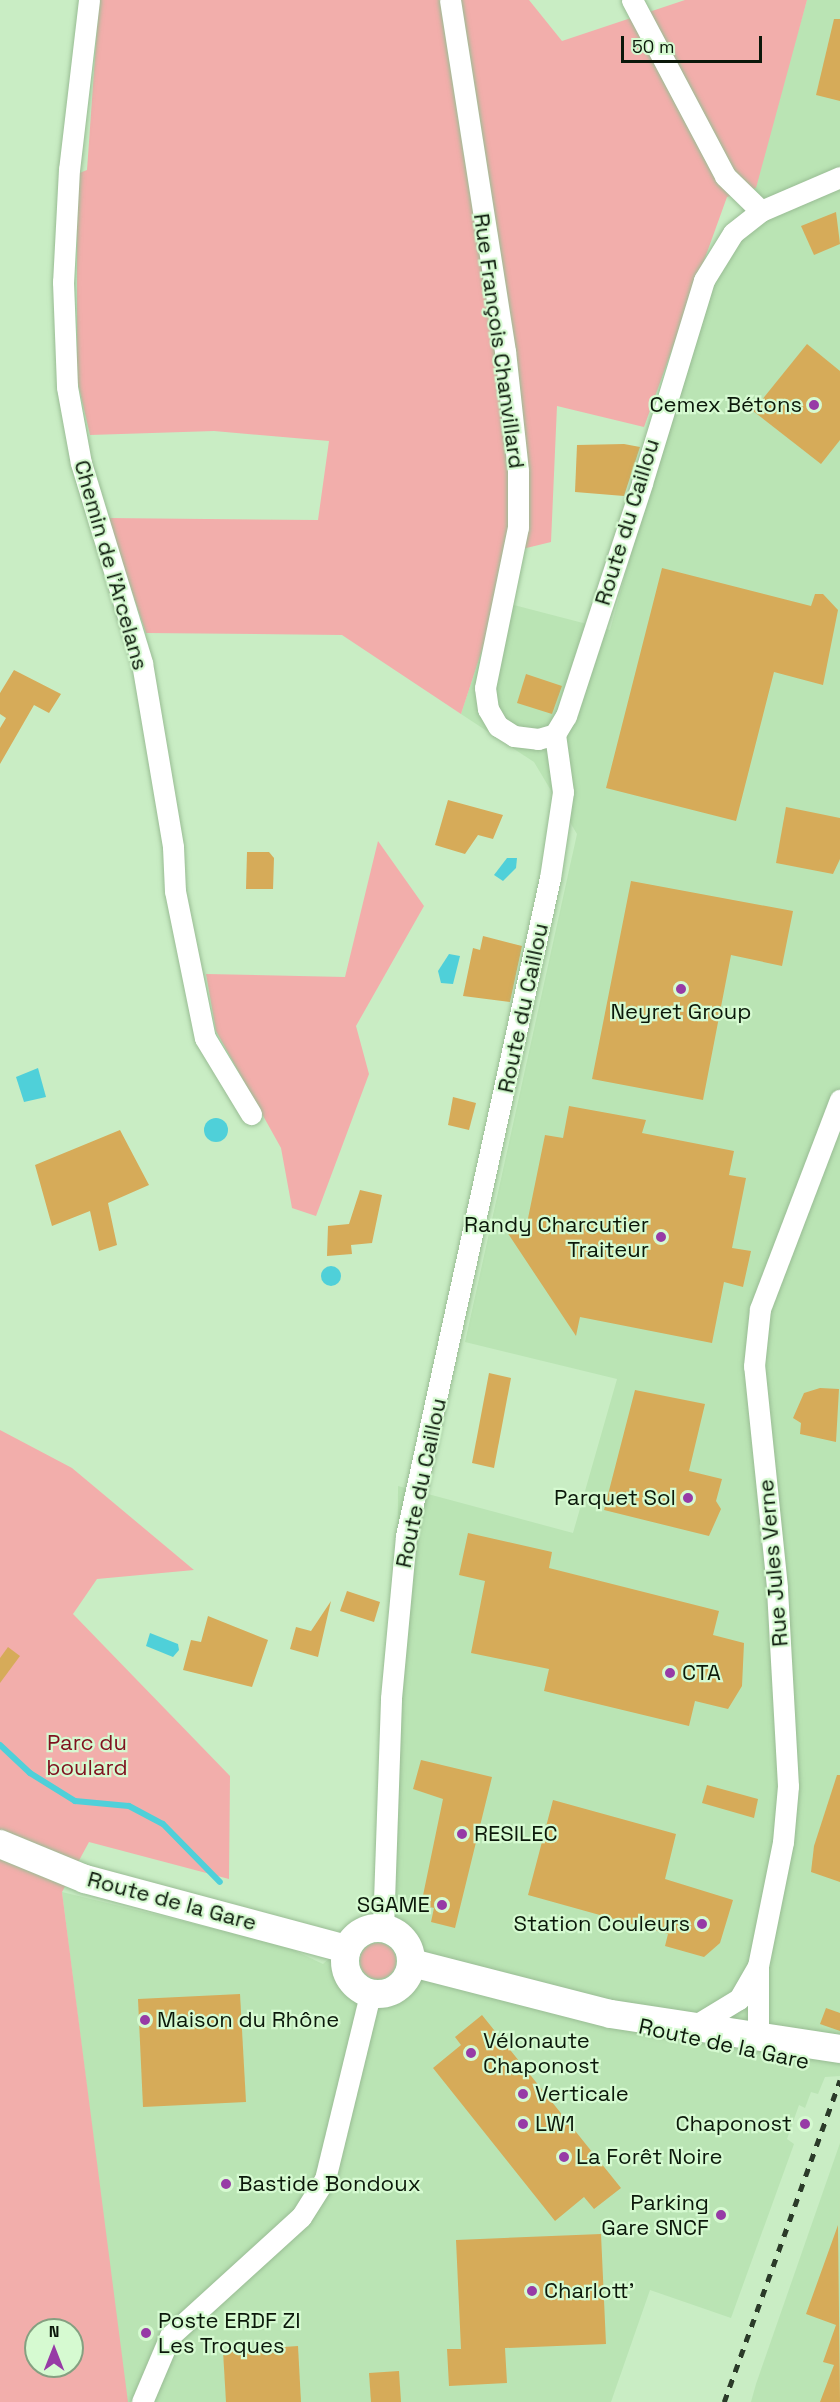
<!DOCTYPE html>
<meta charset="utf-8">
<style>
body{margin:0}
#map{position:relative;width:840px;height:2402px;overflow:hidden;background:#c9edc4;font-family:"Space Grotesk",sans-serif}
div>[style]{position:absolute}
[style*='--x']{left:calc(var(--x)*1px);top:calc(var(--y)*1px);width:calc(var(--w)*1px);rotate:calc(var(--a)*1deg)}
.built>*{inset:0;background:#bae4b4}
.green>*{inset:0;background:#f2aeab}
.round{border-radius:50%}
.water>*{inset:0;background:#4fd0d9}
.stream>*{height:6px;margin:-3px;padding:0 3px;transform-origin:3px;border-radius:3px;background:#4fd0d9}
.building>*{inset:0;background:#d6ab59}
.roads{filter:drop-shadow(0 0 2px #99bc94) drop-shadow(0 0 2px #99bc94)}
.minor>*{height:21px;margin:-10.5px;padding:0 10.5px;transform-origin:10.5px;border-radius:10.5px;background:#fff}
.secondary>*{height:28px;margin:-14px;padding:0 14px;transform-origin:14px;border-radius:14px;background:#fff}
.secondary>.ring{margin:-14px;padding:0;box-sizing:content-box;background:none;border:28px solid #fff;border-radius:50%}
.rail>*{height:4.5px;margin-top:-2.25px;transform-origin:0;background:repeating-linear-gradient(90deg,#2b3b29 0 8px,transparent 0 16px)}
.dots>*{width:16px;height:16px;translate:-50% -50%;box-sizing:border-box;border:3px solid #d6fad1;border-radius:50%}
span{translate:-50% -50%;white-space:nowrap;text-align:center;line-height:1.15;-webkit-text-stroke:4.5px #d6fad1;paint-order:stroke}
.street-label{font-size:22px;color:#0b180a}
.poi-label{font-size:22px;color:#0b180a}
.right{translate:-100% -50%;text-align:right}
.left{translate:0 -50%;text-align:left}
.park-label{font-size:22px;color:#7f111f}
.north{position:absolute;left:24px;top:2318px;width:60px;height:60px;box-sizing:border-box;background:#d6fad1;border:2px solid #85a081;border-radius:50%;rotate:0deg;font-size:16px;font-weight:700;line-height:24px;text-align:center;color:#0b180a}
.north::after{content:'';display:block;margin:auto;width:21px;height:27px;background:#973ba6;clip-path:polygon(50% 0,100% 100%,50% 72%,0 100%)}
.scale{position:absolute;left:621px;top:36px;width:141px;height:27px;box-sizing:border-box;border:3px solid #0b180a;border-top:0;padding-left:8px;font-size:18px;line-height:21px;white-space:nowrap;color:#0b180a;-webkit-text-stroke:4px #d6fad1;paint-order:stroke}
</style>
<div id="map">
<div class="built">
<div style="clip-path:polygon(807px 0,840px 0,840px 2076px,825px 2077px,818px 2094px,811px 2092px,805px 2108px,799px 2105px,787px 2139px,794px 2144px,731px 2318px,650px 2290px,611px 2402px,127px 2402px,62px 1892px,285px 1946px,323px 1964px,396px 1899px,398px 1486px,573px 1533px,617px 1379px,465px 1342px,577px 834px,534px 762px,461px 714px,498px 601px,610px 630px,680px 378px,713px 287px,736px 250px)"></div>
<div style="clip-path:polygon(840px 2143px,840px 2402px,751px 2402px,756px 2384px)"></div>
</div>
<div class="green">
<div style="clip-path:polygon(99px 0,529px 0,562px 41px,685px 0,807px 0,756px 188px,727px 197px,644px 427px,557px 406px,551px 542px,506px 553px,498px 601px,461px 714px,342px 635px,146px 633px,107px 518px,318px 520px,329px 441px,214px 431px,90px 435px,77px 379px,77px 174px,87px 170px)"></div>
<div style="clip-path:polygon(378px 841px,424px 906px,356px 1026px,369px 1074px,316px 1216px,292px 1208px,281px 1148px,216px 1031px,206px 974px,345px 977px)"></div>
<div style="clip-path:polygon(evenodd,0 1430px,72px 1468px,194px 1570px,97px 1579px,73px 1614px,230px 1776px,229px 1879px,89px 1842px,62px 1892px,128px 2402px,0 2402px,0 1430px,36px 2330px,72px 2330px,72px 2366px,36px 2366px,36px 2330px)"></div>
<div class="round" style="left:360px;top:1943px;width:36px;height:36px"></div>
</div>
<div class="water">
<div style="clip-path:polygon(507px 858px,517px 858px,516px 868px,503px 881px,494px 875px)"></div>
<div style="clip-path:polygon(449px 954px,460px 956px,453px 984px,441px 983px,438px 971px)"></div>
<div style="clip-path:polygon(38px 1068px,46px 1097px,24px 1102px,16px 1077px)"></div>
<div class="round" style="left:204px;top:1118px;width:24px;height:24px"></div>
<div class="round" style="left:321px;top:1266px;width:20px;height:20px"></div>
<div style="clip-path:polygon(150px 1633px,178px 1644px,179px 1650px,173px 1657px,146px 1646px)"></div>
</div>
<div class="stream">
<div style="--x:0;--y:1745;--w:41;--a:43"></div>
<div style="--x:30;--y:1773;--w:53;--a:31.9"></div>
<div style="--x:75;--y:1801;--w:54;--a:5.3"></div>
<div style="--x:129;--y:1806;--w:38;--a:28"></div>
<div style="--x:163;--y:1824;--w:81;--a:45.5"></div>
</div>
<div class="building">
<div style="clip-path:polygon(834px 19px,840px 19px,840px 101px,816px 95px)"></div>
<div style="clip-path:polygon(836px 212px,840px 244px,814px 255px,801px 226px)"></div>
<div style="clip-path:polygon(807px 344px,840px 371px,840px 440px,821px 464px,753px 411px)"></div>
<div style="clip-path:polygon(624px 444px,640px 447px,624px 496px,575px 492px,577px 445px)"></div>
<div style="clip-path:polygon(662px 568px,811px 606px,815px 594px,823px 594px,838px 610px,823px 685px,774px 672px,736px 821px,606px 788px)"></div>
<div style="clip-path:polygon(14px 670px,61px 694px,49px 713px,34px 705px,0 764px,0 728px,6px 718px,0 714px,0 693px)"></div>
<div style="clip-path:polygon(526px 674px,562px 686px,552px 714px,517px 703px)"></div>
<div style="clip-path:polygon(448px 800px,503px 815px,493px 839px,478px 835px,465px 854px,435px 845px)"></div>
<div style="clip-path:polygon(786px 807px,840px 818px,840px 859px,833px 874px,776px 863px)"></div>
<div style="clip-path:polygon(247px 852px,269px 852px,274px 858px,273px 889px,246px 889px)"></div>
<div style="clip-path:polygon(631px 881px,793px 911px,782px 966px,731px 955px,703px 1100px,592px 1079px)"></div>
<div style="clip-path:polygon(483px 936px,522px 946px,510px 1002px,463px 996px,473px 948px,480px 950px)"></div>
<div style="clip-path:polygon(453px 1097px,476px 1103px,469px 1130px,448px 1125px)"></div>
<div style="clip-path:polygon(569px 1106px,646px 1120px,642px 1133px,734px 1151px,729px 1175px,746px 1178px,732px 1248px,751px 1251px,743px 1287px,724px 1282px,712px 1343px,580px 1317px,576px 1336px,505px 1229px,525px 1233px,545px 1135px,563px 1138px)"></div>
<div style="clip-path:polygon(120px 1130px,149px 1185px,108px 1203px,117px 1245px,99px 1251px,90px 1211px,52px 1226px,35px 1165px)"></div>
<div style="clip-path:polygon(360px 1190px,382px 1195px,372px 1243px,351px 1245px,352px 1254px,327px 1256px,328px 1226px,349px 1224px)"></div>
<div style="clip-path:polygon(489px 1373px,511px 1378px,494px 1468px,472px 1463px)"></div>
<div style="clip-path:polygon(820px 1388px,839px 1389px,836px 1442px,800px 1434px,801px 1423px,793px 1418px,804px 1393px)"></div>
<div style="clip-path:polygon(635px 1390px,705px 1404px,689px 1471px,722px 1479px,716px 1501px,721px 1509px,709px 1536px,604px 1510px)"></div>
<div style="clip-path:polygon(468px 1533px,552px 1552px,549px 1568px,719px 1611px,713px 1635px,744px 1643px,742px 1686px,728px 1709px,695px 1701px,689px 1726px,544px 1691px,549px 1669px,471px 1653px,485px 1581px,459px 1575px)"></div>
<div style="clip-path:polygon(347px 1591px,380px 1602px,374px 1622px,340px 1611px)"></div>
<div style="clip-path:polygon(331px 1601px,318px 1657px,290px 1649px,296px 1627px,311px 1631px)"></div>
<div style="clip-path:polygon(208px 1616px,268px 1640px,252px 1687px,183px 1670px,191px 1640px,201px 1642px)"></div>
<div style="clip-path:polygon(8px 1647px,20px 1656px,0 1683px,0 1658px)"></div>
<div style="clip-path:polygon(421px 1760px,492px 1777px,455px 1928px,431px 1922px,434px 1908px,421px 1905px,443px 1799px,413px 1789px)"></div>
<div style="clip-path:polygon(837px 1775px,840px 1775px,840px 1882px,811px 1872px,814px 1846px)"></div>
<div style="clip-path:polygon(707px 1785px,758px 1799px,754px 1818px,702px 1803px)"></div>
<div style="clip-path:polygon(553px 1800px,676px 1834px,665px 1879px,733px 1900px,720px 1943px,704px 1957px,665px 1946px,668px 1934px,528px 1895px)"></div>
<div style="clip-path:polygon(240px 1994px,246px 2102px,143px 2107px,138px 1999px)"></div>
<div style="clip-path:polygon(826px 2008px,840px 2013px,840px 2031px,820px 2024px)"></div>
<div style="clip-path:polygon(482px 2015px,621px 2188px,594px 2209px,584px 2197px,555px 2221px,433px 2068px,461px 2045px,455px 2037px)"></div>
<div style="clip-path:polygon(838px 2225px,840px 2402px,820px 2402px,834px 2365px,823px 2362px,836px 2325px,806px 2314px)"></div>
<div style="clip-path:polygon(601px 2234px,606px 2344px,505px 2348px,507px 2383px,449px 2386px,447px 2349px,461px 2349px,456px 2240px)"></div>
<div style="clip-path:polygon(298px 2346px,301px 2402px,226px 2402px,223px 2351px)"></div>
<div style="clip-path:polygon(399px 2371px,401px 2402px,371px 2402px,369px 2373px)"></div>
</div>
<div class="roads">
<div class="minor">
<div style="--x:89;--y:0;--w:170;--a:96.7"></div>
<div style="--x:69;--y:169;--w:113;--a:93"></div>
<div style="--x:63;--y:282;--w:105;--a:87.8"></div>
<div style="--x:67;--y:387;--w:77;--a:79.6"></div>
<div style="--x:81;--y:463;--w:209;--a:73"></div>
<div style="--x:142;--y:663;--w:187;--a:80.4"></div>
<div style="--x:173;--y:847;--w:44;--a:87.4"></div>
<div style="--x:175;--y:891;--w:150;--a:78.5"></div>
<div style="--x:205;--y:1038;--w:89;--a:58.8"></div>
<div style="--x:450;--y:0;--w:355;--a:81.1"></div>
<div style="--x:505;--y:351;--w:120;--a:83.8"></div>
<div style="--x:518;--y:470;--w:57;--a:90"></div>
<div style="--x:518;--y:527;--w:164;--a:101.6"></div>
<div style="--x:485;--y:688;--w:21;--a:82"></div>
<div style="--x:488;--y:709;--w:20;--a:60"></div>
<div style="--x:498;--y:726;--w:19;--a:32"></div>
<div style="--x:514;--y:736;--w:24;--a:7"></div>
<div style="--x:538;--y:739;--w:18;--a:-16"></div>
<div style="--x:632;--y:0;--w:199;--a:62.1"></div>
<div style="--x:725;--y:176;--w:50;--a:44.2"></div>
<div style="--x:383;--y:1929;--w:231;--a:-88"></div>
<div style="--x:391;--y:1698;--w:163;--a:-84.7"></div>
<div style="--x:406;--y:1536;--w:674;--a:-77.66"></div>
<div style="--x:550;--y:878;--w:87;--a:-81.4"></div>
<div style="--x:563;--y:792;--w:59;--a:-97.9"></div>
<div style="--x:555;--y:734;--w:21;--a:-59"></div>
<div style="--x:566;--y:716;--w:245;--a:-71.9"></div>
<div style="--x:642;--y:483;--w:212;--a:-73"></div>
<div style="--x:704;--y:280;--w:55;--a:-58.3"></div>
<div style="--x:733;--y:233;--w:36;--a:-38"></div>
<div style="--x:761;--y:211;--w:86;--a:-23.3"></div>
<div style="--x:696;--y:2025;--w:50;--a:-31.2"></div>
<div style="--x:739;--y:1999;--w:38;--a:-60"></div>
<div style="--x:758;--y:2037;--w:71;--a:-90"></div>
<div style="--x:758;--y:1966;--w:126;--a:-78.6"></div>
<div style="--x:783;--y:1842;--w:56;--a:-84.9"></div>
<div style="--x:788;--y:1786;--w:199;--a:-93.2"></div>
<div style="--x:777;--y:1587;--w:222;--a:-95.9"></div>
<div style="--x:754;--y:1366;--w:57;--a:-84"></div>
<div style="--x:760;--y:1309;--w:224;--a:-69.1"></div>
<div style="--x:142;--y:2402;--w:72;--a:-67"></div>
<div style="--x:170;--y:2336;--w:177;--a:-42.3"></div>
<div style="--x:301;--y:2217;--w:45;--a:-57.7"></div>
<div style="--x:325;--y:2179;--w:190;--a:-76.3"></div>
</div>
<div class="secondary">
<div style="--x:0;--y:1844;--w:92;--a:22.4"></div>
<div style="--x:85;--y:1879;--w:271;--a:15"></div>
<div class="ring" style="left:345px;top:1928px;width:38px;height:38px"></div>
<div style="--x:412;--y:1963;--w:205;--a:14.4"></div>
<div style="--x:611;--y:2014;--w:232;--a:8.7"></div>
</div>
</div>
<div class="rail">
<div style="--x:724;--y:2402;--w:342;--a:-70.2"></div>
</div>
<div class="dots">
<div style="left:814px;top:405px;background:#973ba6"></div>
<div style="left:681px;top:989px;background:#973ba6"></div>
<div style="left:661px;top:1237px;background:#973ba6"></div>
<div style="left:688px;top:1498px;background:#973ba6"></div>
<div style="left:670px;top:1673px;background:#973ba6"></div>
<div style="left:462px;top:1834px;background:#973ba6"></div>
<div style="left:442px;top:1905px;background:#973ba6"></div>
<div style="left:702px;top:1924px;background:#973ba6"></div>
<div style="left:145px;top:2020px;background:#973ba6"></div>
<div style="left:471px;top:2053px;background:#973ba6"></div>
<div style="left:523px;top:2094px;background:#973ba6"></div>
<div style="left:523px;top:2124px;background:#973ba6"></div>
<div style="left:805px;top:2124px;background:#973ba6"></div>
<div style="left:564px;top:2157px;background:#973ba6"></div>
<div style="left:226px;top:2184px;background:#973ba6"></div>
<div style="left:721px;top:2215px;background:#973ba6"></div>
<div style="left:532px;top:2291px;background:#973ba6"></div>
<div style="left:146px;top:2333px;background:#973ba6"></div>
</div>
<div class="street-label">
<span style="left:499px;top:341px;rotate:82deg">Rue François Chanvillard</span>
<span style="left:627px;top:522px;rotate:-73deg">Route du Caillou</span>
<span style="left:111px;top:565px;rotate:74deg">Chemin de l'Arcelans</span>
<span style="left:523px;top:1008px;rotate:-78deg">Route du Caillou</span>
<span style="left:421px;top:1483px;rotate:-78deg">Route du Caillou</span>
<span style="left:773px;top:1563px;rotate:-95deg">Rue Jules Verne</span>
<span style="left:172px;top:1901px;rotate:15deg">Route de la Gare</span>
<span style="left:724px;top:2044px;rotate:12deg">Route de la Gare</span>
</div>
<div class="poi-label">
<span class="right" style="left:802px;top:405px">Cemex Bétons</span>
<span style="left:681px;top:1012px">Neyret Group</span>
<span class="right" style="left:649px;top:1237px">Randy Charcutier<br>Traiteur</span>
<span class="right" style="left:676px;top:1498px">Parquet Sol</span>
<span class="left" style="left:682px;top:1673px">CTA</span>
<span class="left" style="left:474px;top:1834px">RESILEC</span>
<span class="right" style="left:430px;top:1905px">SGAME</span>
<span class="right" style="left:690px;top:1924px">Station Couleurs</span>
<span class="left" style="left:157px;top:2020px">Maison du Rhône</span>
<span class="left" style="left:483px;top:2053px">Vélonaute<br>Chaponost</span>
<span class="left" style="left:535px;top:2094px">Verticale</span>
<span class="left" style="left:535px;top:2124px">LW1</span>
<span class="right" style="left:792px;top:2124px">Chaponost</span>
<span class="left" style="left:576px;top:2157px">La Forêt Noire</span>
<span class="left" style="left:238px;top:2184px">Bastide Bondoux</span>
<span class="right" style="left:709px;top:2215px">Parking<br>Gare SNCF</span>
<span class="left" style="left:544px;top:2291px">Charlott'</span>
<span class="left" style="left:158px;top:2333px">Poste ERDF ZI<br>Les Troques</span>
</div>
<div class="park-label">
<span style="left:87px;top:1755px">Parc du<br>boulard</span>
</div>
<div class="north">N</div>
<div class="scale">50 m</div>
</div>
